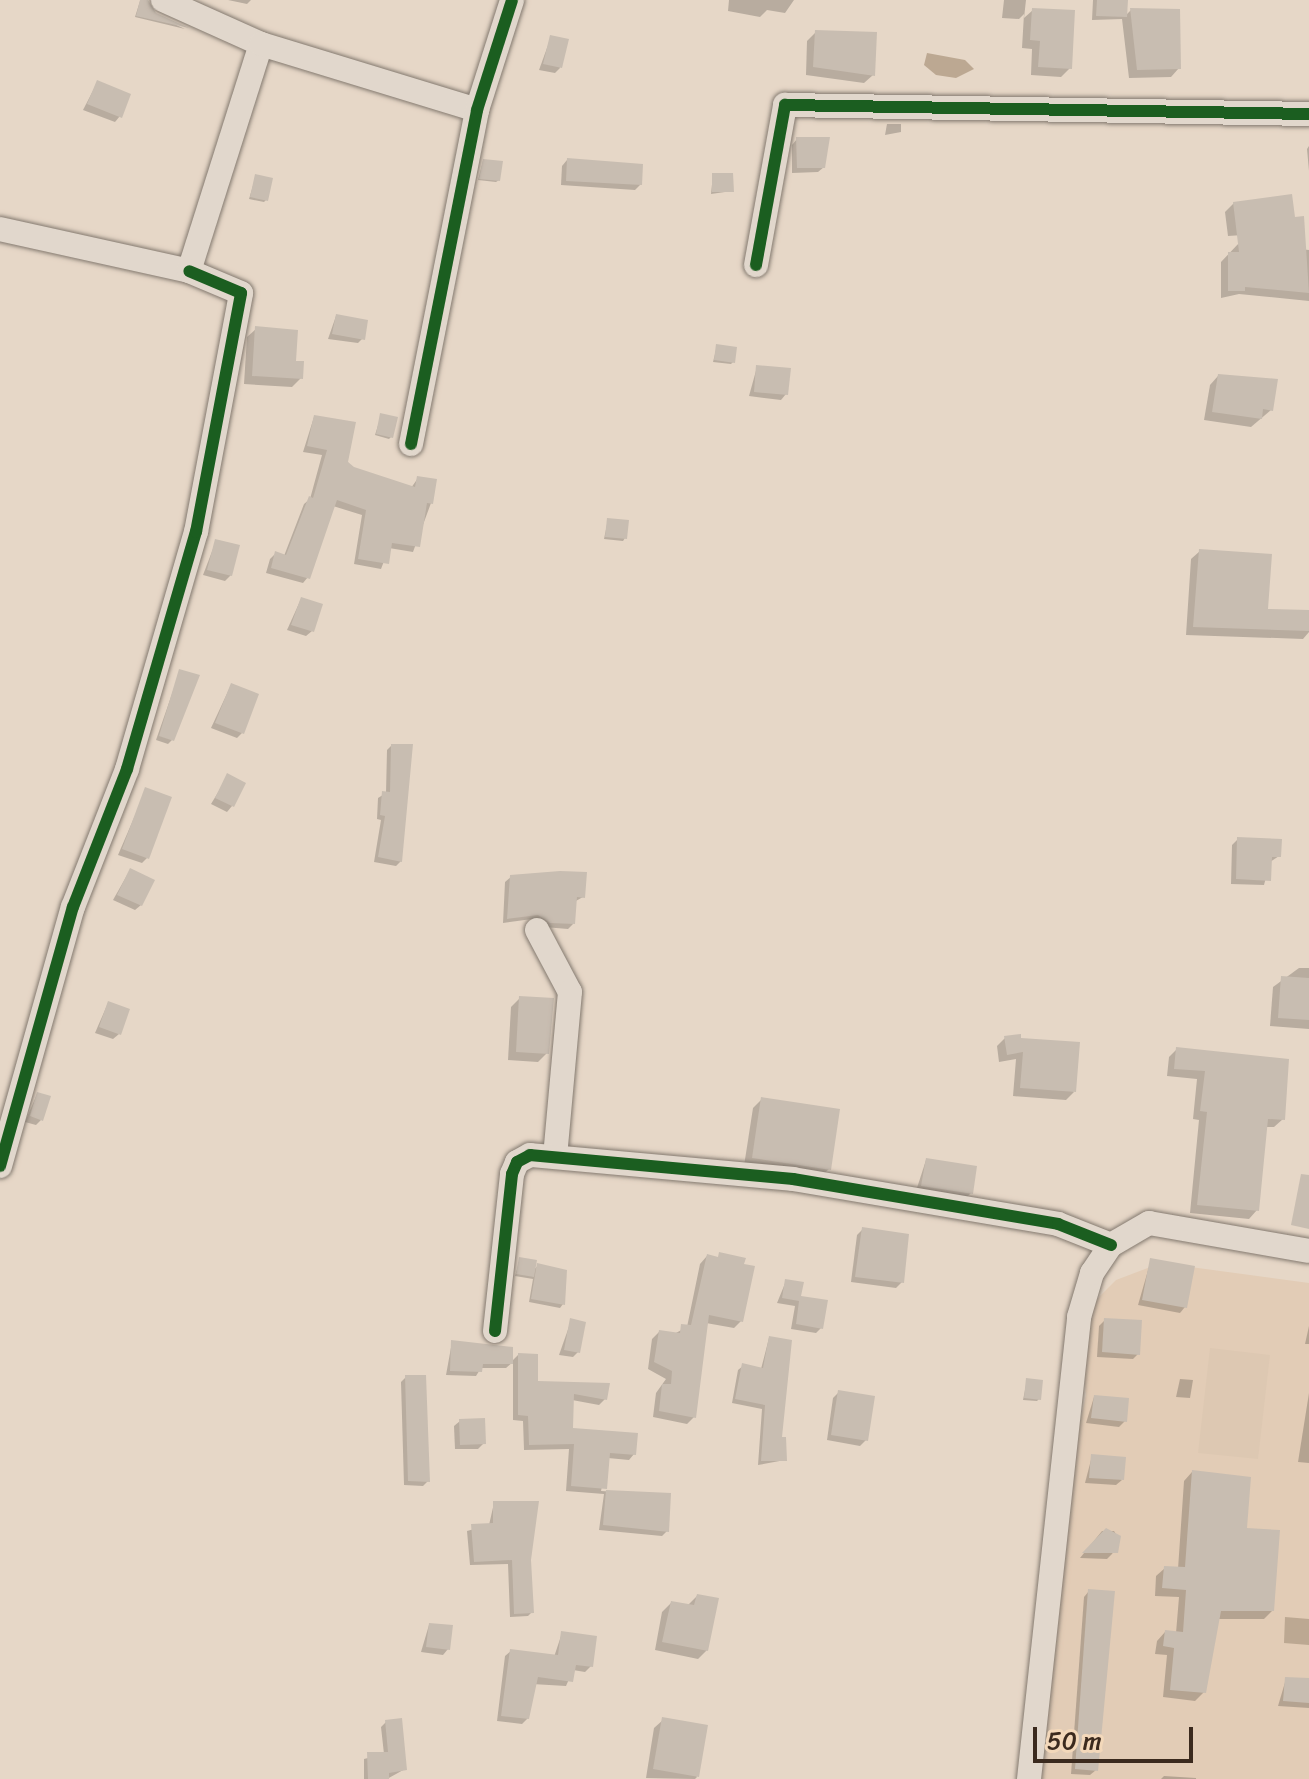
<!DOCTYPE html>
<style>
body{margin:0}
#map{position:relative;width:1309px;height:1779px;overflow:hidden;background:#e6d7c7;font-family:Sriracha,sans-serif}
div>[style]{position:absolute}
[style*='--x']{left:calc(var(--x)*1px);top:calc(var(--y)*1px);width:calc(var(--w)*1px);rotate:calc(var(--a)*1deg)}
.built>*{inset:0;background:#e2ccb6}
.green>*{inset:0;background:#ddc8b2}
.water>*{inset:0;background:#bca892}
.shadow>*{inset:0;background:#0003}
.building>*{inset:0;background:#c8bdb1}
.roads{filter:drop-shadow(0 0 2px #83796f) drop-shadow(0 0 2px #83796f)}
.minor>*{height:24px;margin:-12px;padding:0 12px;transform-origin:12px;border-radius:12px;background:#e1d7cc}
.cycleway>*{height:12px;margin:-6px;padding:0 6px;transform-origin:6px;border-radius:6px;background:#1b5e20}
span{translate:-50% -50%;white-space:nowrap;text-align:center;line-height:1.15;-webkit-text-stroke:6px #f3d8ba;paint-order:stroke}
.scale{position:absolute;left:1033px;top:1727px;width:160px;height:36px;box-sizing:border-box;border:4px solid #3b2a1e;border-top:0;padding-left:10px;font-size:24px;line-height:28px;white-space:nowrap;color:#3b2a1e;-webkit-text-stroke:6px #f3d8ba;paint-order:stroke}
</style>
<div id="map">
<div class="built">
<div style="clip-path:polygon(1161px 1263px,1309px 1283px,1309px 1779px,1029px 1779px,1061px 1510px,1086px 1395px,1079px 1317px,1116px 1280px)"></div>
</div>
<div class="green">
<div style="clip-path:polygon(1210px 1348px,1270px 1355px,1258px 1459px,1198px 1453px)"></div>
</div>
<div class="water">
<div style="clip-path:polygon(927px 53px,965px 60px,974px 69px,956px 78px,936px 75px,924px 65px)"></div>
<div style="clip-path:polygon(1285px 1617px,1309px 1619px,1309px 1645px,1284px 1643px)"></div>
</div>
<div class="shadow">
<div style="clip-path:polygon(228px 0,251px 0,247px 4px)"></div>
<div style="clip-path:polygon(729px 0,794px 0,785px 13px,767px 10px,760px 17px,728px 11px)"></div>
<div style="clip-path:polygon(1004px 0,1026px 0,1024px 18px,1033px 10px,1070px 68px,1061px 77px,1031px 75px,1032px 49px,1022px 48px,1024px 14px,1019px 19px,1002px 18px)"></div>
<div style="clip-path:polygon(1093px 0,1126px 0,1125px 16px,1131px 10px,1179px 68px,1171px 77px,1129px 78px,1122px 19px,1092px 20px)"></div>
<div style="clip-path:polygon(140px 1px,155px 15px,185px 29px,135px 17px)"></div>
<div style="clip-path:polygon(816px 32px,873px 75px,864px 83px,806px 75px,807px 41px)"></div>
<div style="clip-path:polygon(551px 37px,560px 68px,555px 73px,539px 70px)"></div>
<div style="clip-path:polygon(97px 83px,120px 116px,115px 122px,83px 110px)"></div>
<div style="clip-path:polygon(887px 124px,901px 124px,901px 132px,885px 135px)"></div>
<div style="clip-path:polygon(797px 139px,824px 167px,818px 172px,792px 173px,792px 145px)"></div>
<div style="clip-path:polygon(1309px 146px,1309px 171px,1307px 149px)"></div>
<div style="clip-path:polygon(567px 160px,641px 184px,635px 190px,561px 185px,562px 166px)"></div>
<div style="clip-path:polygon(483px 161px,499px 180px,496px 182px,478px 180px)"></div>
<div style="clip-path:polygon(713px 175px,732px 191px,711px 194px)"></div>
<div style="clip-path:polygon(256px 176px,266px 200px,264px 202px,249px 199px)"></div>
<div style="clip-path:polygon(1234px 203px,1285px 232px,1228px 236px,1225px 212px)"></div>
<div style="clip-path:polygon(1239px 243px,1309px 250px,1309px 301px,1239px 294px,1221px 298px,1221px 262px)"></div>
<div style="clip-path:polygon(336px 316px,363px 338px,358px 343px,328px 339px)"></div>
<div style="clip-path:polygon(256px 329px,294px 363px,301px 378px,292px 387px,244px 384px,247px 337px)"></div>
<div style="clip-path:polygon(717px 346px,733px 362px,731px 364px,713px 362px)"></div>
<div style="clip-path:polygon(757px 367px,786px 394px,781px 400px,749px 396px)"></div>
<div style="clip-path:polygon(1218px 376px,1271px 410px,1251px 427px,1204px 420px,1210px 385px)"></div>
<div style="clip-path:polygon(381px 416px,391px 437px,389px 439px,375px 435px)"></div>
<div style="clip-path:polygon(314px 417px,353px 469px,411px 488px,418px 478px,431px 503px,413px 552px,389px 548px,381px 569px,354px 564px,362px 515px,333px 506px,308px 577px,303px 583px,266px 573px,270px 559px,276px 553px,284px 556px,304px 504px,310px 499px,322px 455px,303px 452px)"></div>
<div style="clip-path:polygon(608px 520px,625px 538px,623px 541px,604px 539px)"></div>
<div style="clip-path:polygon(216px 541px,231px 575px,225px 581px,203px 575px)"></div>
<div style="clip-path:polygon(1200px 551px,1266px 611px,1309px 612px,1309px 632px,1303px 639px,1186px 635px,1191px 559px)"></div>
<div style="clip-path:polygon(301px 599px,312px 631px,306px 636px,287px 630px)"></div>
<div style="clip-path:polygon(180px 671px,172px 740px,168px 744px,156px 740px)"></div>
<div style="clip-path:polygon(231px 685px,242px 733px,237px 738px,211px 728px)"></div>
<div style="clip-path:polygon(391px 746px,401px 861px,396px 866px,374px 862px,381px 820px,377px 819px,378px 798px,386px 793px,387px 750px)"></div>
<div style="clip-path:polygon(228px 776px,232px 806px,227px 812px,211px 804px)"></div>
<div style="clip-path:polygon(146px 790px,147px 858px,142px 863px,118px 855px)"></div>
<div style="clip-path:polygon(1238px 839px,1279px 856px,1270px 862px,1264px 885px,1231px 884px,1232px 845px)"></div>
<div style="clip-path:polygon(130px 870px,141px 905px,135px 910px,113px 900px)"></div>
<div style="clip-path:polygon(511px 877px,583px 897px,574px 902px,573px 924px,568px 929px,544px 927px,532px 919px,503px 923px,505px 882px)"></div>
<div style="clip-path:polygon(1299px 968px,1309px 968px,1309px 1029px,1270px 1026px,1273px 987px)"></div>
<div style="clip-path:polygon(520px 998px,547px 1053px,538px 1062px,508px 1060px,511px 1007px)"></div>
<div style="clip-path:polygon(108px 1003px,119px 1034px,113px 1039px,95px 1033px)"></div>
<div style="clip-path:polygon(1005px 1038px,1019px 1040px,1074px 1092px,1066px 1100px,1013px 1096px,1016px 1059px,999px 1062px,997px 1046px)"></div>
<div style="clip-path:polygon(1177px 1049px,1283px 1119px,1274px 1127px,1266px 1127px,1257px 1210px,1249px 1219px,1190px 1213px,1199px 1120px,1193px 1119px,1197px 1079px,1167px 1076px,1169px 1057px)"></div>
<div style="clip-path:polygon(37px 1094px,41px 1120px,36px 1125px,25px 1122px)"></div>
<div style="clip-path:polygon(761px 1100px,829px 1169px,820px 1177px,744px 1166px,753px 1108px)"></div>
<div style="clip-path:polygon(926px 1160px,971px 1193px,965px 1199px,916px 1191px)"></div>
<div style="clip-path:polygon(863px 1229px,902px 1282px,896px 1288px,851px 1282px,857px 1235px)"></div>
<div style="clip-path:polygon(707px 1256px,741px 1321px,734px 1328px,706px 1323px,694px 1417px,687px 1424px,653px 1417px,656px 1393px,666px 1379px,648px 1369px,652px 1339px,659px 1332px,674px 1334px,687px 1327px,700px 1264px)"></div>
<div style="clip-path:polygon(520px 1259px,533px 1270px,538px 1266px,563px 1304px,560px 1308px,529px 1302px,533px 1279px,515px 1276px)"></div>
<div style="clip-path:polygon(1151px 1260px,1185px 1307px,1180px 1313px,1138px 1305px)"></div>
<div style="clip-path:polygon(786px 1281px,821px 1328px,816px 1333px,791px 1329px,795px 1306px,777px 1303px)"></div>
<div style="clip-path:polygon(1105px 1320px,1138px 1354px,1133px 1359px,1097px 1357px,1099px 1326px)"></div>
<div style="clip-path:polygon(571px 1321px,578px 1352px,573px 1357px,559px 1355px)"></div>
<div style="clip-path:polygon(1309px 1326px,1309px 1344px,1305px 1344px)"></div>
<div style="clip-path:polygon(769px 1338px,785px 1460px,758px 1465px,762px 1409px,732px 1403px,738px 1370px,743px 1366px,761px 1369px)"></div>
<div style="clip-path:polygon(452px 1342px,511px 1362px,518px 1355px,536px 1382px,605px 1399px,599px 1405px,572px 1400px,571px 1430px,634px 1454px,629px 1460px,608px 1458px,601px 1491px,669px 1495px,667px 1531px,662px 1536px,599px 1530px,604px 1494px,566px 1491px,569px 1449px,524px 1450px,523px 1421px,513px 1420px,513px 1362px,506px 1368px,481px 1368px,476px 1376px,446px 1375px)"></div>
<div style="clip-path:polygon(406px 1377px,428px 1481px,423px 1486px,404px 1485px,401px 1382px)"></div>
<div style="clip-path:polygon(1180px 1379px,1193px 1380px,1190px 1398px,1176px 1397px)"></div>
<div style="clip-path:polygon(1027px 1380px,1039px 1399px,1037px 1401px,1023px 1400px)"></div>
<div style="clip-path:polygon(839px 1392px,866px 1440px,860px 1446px,827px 1440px,833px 1398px)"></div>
<div style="clip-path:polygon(1309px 1393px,1309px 1463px,1298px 1462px)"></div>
<div style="clip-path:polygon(1094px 1397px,1125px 1421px,1119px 1427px,1086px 1423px)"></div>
<div style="clip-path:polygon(460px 1421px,484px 1443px,478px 1449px,455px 1449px,454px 1426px)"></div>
<div style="clip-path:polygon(1092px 1456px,1122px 1480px,1116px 1485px,1085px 1483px)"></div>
<div style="clip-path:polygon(1192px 1472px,1245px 1530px,1272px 1611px,1264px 1619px,1218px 1619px,1204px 1692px,1195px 1701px,1163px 1697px,1167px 1655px,1155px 1654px,1157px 1641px,1165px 1632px,1176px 1633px,1179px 1597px,1155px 1596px,1156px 1576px,1165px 1568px,1178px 1569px,1184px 1481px)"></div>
<div style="clip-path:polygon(494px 1503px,529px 1560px,532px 1612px,528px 1616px,510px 1617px,508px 1564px,470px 1565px,467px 1531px,489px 1525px)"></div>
<div style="clip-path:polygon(1102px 1531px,1114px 1531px,1120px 1541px,1112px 1554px,1107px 1559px,1080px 1558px)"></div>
<div style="clip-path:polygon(1089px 1591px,1096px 1770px,1090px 1775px,1071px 1774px,1084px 1597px)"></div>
<div style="clip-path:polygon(697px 1596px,707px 1650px,698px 1659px,655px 1650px,662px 1612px,671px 1603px,687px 1606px)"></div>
<div style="clip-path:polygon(429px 1625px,448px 1649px,443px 1655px,421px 1652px)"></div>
<div style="clip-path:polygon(562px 1633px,591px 1666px,585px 1672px,573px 1670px,566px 1686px,532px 1684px,528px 1718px,522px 1724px,497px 1721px,505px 1656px,511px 1651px,554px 1657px)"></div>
<div style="clip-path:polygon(1286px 1679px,1309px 1680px,1309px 1708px,1278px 1706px)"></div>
<div style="clip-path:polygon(663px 1720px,697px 1777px,695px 1779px,646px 1778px,654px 1728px)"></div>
<div style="clip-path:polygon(386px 1722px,405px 1769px,387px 1779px,364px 1779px,364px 1759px,384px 1754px,381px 1727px)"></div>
<div style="clip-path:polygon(1164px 1776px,1196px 1778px,1196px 1779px,1161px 1779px)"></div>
</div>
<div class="building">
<div style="clip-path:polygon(140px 0,148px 0,156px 13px,189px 28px,136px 16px)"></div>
<div style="clip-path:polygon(1097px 0,1128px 0,1127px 17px,1096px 16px)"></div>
<div style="clip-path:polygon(1032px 8px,1075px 10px,1072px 69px,1038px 67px,1040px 41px,1030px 40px)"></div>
<div style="clip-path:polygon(1130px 8px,1180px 9px,1181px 69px,1137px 70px)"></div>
<div style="clip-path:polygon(815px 30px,877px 32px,875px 76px,813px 67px)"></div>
<div style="clip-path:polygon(550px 35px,569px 39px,562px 68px,543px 64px)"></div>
<div style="clip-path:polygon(97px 80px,131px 94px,122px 118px,87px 104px)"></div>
<div style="clip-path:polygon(796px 137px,830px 137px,825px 168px,797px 168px)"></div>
<div style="clip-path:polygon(567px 158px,643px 164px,642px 185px,566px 181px)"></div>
<div style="clip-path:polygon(483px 159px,503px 161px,500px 181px,479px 179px)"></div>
<div style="clip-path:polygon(712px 173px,733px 173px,734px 192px,712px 192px)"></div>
<div style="clip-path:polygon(255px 174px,273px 178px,268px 201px,250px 197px)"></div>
<div style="clip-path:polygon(1292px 194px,1295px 217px,1304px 216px,1309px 293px,1245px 287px,1245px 291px,1228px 291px,1228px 252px,1239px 252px,1233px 202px)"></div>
<div style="clip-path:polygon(336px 314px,368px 320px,365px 340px,332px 334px)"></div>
<div style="clip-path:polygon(255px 326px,298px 330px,296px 361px,304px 361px,303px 379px,252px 376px)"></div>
<div style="clip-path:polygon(716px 344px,737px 347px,735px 363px,714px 360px)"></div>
<div style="clip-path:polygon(756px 365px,791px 368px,788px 395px,754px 392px)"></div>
<div style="clip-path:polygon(1218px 374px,1278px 379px,1273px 411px,1263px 409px,1262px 419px,1212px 412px)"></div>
<div style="clip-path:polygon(380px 413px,398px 417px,393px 438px,376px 434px)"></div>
<div style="clip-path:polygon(314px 415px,356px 422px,348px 462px,354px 467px,415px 487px,417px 476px,437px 479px,433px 504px,427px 503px,420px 547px,392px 543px,389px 564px,358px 559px,366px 510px,337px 500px,310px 579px,271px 568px,275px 551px,286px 555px,309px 496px,313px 498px,327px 450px,307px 446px)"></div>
<div style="clip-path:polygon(607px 518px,629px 520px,627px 539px,605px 537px)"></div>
<div style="clip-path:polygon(215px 539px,240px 545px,232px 576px,207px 570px)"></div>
<div style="clip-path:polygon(1199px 549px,1272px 554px,1268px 609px,1309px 610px,1309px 631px,1193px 627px)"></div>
<div style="clip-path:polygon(301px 597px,323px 604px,314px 632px,291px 625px)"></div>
<div style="clip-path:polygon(179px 669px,200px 675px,174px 741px,159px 736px)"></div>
<div style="clip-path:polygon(231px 683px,259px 694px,244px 734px,215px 723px)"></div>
<div style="clip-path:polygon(391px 744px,413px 744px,402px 862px,378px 857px,385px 816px,380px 815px,382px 791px,390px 792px)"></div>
<div style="clip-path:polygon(227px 773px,246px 783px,234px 807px,215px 798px)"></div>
<div style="clip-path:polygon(145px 787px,172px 797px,149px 859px,122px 849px)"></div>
<div style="clip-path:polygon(1237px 837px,1282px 839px,1281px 857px,1272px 857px,1271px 881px,1236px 879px)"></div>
<div style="clip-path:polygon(130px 868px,155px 880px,142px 906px,117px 895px)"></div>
<div style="clip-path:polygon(560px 871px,587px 872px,585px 898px,577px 897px,575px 924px,550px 923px,538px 915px,507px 919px,510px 875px)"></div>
<div style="clip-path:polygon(1281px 976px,1309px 978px,1309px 1020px,1278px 1018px)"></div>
<div style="clip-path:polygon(519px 996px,554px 998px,549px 1054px,516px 1052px)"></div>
<div style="clip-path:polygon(108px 1001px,130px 1009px,121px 1035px,99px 1027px)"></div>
<div style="clip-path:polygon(1021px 1034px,1021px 1038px,1080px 1042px,1076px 1092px,1020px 1088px,1023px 1052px,1007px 1055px,1004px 1036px)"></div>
<div style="clip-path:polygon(1176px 1047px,1289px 1059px,1285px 1120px,1268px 1119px,1259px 1211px,1197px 1205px,1207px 1112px,1200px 1111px,1205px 1071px,1174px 1069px)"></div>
<div style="clip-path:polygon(37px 1092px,51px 1096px,43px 1121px,30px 1116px)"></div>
<div style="clip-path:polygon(761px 1097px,840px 1109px,831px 1170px,752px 1158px)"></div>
<div style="clip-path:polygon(926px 1158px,977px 1166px,973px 1194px,921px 1186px)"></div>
<div style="clip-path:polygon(1301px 1174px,1309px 1175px,1309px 1229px,1291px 1225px)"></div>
<div style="clip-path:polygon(862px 1227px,909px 1234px,904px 1283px,855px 1277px)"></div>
<div style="clip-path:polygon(719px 1252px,746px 1258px,744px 1264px,755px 1266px,743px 1322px,709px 1315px,696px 1418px,659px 1411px,662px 1384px,671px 1384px,672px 1371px,654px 1362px,659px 1330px,680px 1333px,681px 1324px,691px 1325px,707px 1254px,718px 1257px)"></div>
<div style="clip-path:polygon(519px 1257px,537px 1260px,534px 1277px,516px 1274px)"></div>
<div style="clip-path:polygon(1150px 1258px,1195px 1266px,1187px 1308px,1142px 1300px)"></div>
<div style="clip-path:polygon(537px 1263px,567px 1270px,565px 1305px,531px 1299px)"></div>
<div style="clip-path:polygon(785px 1279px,804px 1282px,801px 1296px,828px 1300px,823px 1329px,796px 1324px,799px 1301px,782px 1298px)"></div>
<div style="clip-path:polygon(570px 1318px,586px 1322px,580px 1353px,564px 1350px)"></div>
<div style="clip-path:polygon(1104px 1318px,1142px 1320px,1140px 1355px,1102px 1352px)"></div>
<div style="clip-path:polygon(769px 1336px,792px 1340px,782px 1437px,786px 1437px,787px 1461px,761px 1461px,765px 1405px,735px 1399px,742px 1363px,763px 1368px)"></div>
<div style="clip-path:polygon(451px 1340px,513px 1347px,513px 1364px,483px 1364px,482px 1372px,450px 1371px)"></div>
<div style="clip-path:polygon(518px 1353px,538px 1354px,538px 1381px,610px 1383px,607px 1400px,574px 1394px,573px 1428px,638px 1433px,636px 1455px,610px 1453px,607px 1489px,571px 1486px,574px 1444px,529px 1445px,528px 1416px,518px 1415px)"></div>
<div style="clip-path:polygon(405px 1375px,426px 1375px,430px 1482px,408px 1481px)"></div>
<div style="clip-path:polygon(1026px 1378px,1043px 1380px,1041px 1400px,1024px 1398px)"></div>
<div style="clip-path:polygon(838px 1390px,875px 1396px,868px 1441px,831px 1435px)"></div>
<div style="clip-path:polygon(1094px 1395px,1129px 1398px,1127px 1422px,1091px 1418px)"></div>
<div style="clip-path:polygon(485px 1418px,486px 1444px,460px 1445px,459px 1419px)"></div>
<div style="clip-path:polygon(1091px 1454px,1126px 1457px,1124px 1480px,1089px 1478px)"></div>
<div style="clip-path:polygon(1192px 1470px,1251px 1477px,1247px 1528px,1280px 1530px,1274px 1611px,1221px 1611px,1206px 1693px,1170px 1690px,1174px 1648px,1163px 1646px,1165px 1630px,1183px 1632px,1186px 1590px,1162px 1588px,1164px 1566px,1185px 1567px)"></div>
<div style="clip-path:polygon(606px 1490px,671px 1493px,669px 1532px,603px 1525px)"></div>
<div style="clip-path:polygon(493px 1501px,539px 1501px,531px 1560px,534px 1613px,514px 1614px,512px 1560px,474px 1562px,471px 1524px,493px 1523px)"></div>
<div style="clip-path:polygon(1106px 1528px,1121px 1536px,1118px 1553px,1082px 1553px)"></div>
<div style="clip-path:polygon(1088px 1589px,1115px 1591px,1098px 1771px,1075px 1769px)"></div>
<div style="clip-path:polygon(697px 1594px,719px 1598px,708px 1651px,662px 1642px,671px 1601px,694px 1605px)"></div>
<div style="clip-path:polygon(429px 1623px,453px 1625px,450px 1650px,426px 1647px)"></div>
<div style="clip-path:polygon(561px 1631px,597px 1636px,593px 1667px,576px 1665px,573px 1682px,538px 1677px,529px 1719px,501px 1716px,510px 1649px,558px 1655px)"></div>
<div style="clip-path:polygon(1285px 1677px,1309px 1678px,1309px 1703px,1283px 1701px)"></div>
<div style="clip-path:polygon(662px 1717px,708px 1725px,699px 1777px,653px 1769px)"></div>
<div style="clip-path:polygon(402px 1718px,407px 1770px,389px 1773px,389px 1779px,368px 1779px,367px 1752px,388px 1752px,385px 1720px)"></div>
</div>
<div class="roads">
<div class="minor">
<div style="--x:163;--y:0;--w:107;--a:24.2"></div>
<div style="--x:0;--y:229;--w:194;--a:12.5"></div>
<div style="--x:189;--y:271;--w:238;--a:-72.4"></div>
<div style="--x:261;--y:44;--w:226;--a:17"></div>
<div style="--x:756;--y:265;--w:163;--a:-79.7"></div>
<div style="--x:785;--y:105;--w:524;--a:0.98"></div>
<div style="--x:411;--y:444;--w:340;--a:-78.8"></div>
<div style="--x:477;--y:110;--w:115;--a:-72.3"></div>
<div style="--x:537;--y:930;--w:70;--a:62"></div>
<div style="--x:570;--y:992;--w:165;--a:95.2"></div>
<div style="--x:0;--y:1166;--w:269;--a:-74.3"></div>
<div style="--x:73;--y:907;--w:148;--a:-68.6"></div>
<div style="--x:127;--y:769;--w:247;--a:-73.8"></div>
<div style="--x:196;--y:532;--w:243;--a:-79.3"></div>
<div style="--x:241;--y:293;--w:56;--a:-157.1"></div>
<div style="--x:495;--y:1331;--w:158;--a:-83.8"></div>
<div style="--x:512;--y:1174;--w:13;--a:-67"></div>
<div style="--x:517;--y:1162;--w:15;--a:-28"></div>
<div style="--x:530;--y:1155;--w:264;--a:5.2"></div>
<div style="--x:793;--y:1179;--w:269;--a:9.6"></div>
<div style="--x:1058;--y:1224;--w:57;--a:21.6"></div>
<div style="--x:1029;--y:1779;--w:465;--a:-83.8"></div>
<div style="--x:1079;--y:1317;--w:46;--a:-73.5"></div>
<div style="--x:1092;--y:1273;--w:34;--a:-56"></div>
<div style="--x:1111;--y:1245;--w:44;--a:-30.1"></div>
<div style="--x:1149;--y:1223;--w:162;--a:9.9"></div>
</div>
</div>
<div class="cycleway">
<div style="--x:756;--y:265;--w:163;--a:-79.7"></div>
<div style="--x:785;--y:105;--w:524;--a:0.98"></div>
<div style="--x:411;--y:444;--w:340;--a:-78.8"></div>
<div style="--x:477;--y:110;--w:115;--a:-72.3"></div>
<div style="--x:0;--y:1166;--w:269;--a:-74.3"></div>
<div style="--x:73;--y:907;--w:148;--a:-68.6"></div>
<div style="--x:127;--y:769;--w:247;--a:-73.8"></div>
<div style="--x:196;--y:532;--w:243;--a:-79.3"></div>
<div style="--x:241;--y:293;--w:56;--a:-157.1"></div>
<div style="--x:495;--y:1331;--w:158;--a:-83.8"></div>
<div style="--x:512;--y:1174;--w:13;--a:-67"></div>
<div style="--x:517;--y:1162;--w:15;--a:-28"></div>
<div style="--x:530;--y:1155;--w:264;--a:5.2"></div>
<div style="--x:793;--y:1179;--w:269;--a:9.6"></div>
<div style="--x:1058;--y:1224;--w:57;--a:21.6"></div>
</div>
<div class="scale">50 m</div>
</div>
